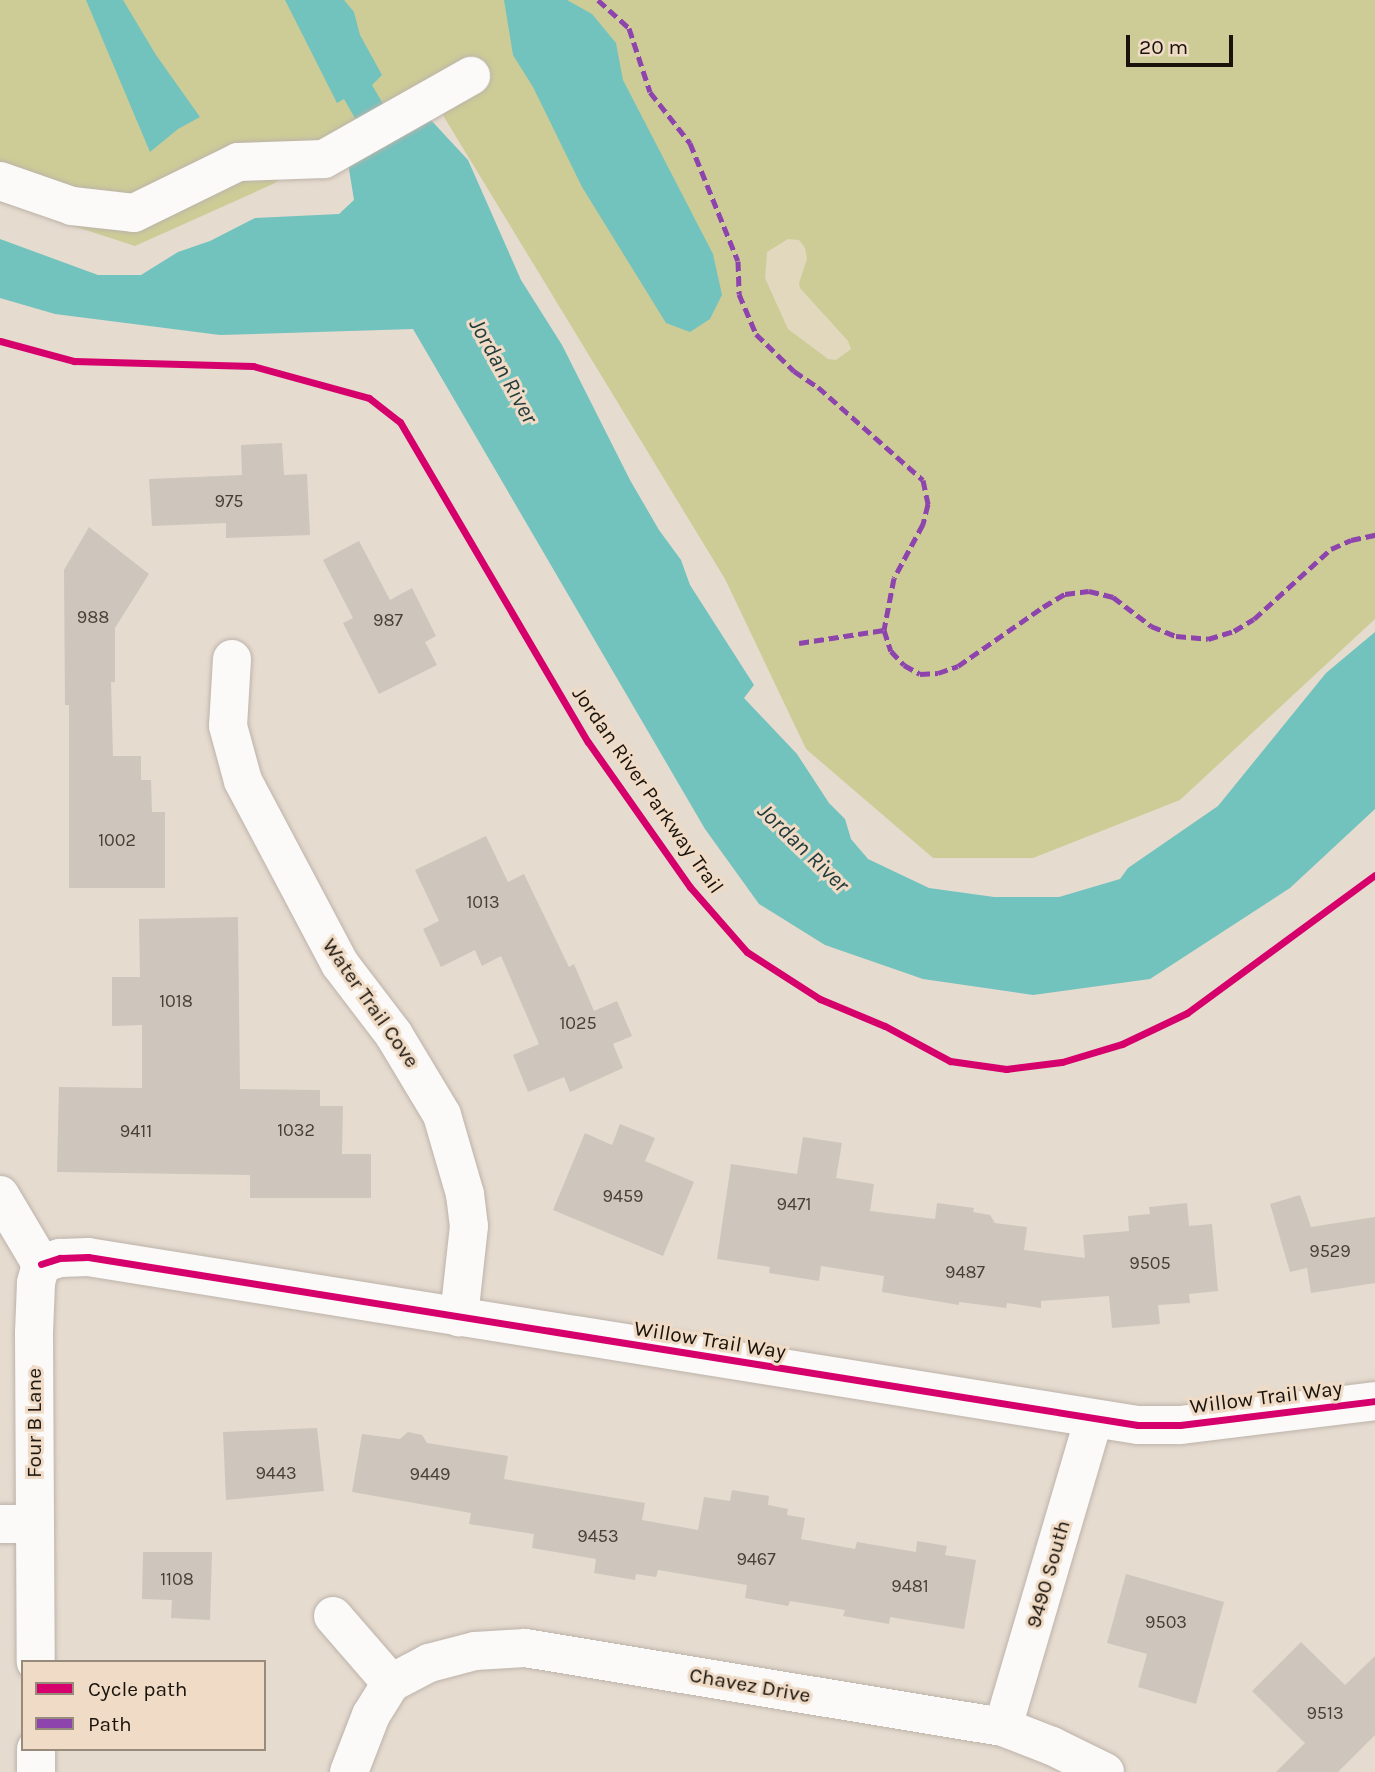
<!DOCTYPE html>
<style>
body{margin:0}
#map{position:relative;width:1375px;height:1772px;overflow:hidden;background:#e6dbcf;font-family:Karla,sans-serif}
div>[style]{position:absolute}
[style*='--x']{left:calc(var(--x)*1px);top:calc(var(--y)*1px);width:calc(var(--w)*1px);rotate:calc(var(--a)*1deg)}
.green>*{inset:0;background:#cdcc97}
.sand>*{inset:0;background:#e2d8be}
.water>*{inset:0;background:#72c2be}
.building>*{inset:0;background:#cec5bc}
.roads{filter:drop-shadow(0 0 2px #bcb3aa) drop-shadow(0 0 2px #bcb3aa)}
.minor>*{height:38px;margin:-19px;padding:0 19px;transform-origin:19px;border-radius:19px;background:#fbfaf8}
.quiet>*{height:5px;margin-top:-2.5px;transform-origin:0;background:repeating-linear-gradient(90deg,#8e44ad 0 10px,transparent 0 15px)}
.cycleway>*{height:7px;margin:-3.5px;padding:0 3.5px;transform-origin:3.5px;border-radius:3.5px;background:#d6006c}
span{translate:-50% -50%;white-space:nowrap;text-align:center;line-height:1.15;-webkit-text-stroke:6px #efdbc6;paint-order:stroke}
.number-label{font-size:18px;color:#474038}
.number-label span{-webkit-text-stroke-width:0}
.street-label{font-size:21px;color:#19130b}
.water-label{font-size:23px;color:#223c3b;font-style:italic}
.legend{position:absolute;left:21px;top:1660px;width:245px;height:91px;box-sizing:border-box;background:#efdbc6;border:2px solid #998b7b;margin:0;padding:9px 12px;list-style:none;font-size:21px;color:#19130b}
.legend li{display:flex;align-items:center;gap:14px;height:35px}
.legend b{width:35px;border:2px solid #998b7b}
.scale{position:absolute;left:1126px;top:35px;width:107px;height:32px;box-sizing:border-box;border:4px solid #19130b;border-top:0;padding-left:9px;font-size:21px;line-height:24px;white-space:nowrap;color:#19130b;-webkit-text-stroke:5px #efdbc6;paint-order:stroke}
</style>
<div id="map">
<div class="green">
<div style="clip-path:polygon(0 0,1375px 0,1375px 619px,1180px 800px,1033px 858px,933px 858px,806px 749px,725px 579px,424px 84px,273px 184px,135px 246px,0 202px)"></div>
</div>
<div class="sand">
<div style="clip-path:polygon(788px 239px,799px 240px,805px 248px,807px 259px,799px 283px,800px 288px,848px 341px,851px 349px,836px 360px,828px 359px,788px 329px,765px 278px,767px 252px)"></div>
</div>
<div class="water">
<div style="clip-path:polygon(86px 0,123px 0,156px 55px,200px 117px,178px 129px,150px 152px)"></div>
<div style="clip-path:polygon(285px 0,344px 0,354px 12px,360px 35px,382px 75px,372px 85px,399px 131px,429px 118px,468px 160px,521px 280px,562px 345px,630px 480px,659px 530px,681px 560px,690px 585px,754px 685px,744px 698px,797px 754px,829px 803px,845px 819px,851px 839px,868px 859px,929px 888px,994px 897px,1059px 897px,1120px 879px,1128px 868px,1218px 806px,1326px 673px,1375px 632px,1375px 809px,1290px 888px,1150px 979px,1033px 995px,923px 979px,825px 945px,759px 904px,705px 829px,413px 329px,220px 335px,55px 314px,0 298px,0 239px,98px 275px,141px 275px,178px 252px,210px 241px,255px 218px,339px 214px,354px 200px,348px 163px,371px 146px,344px 99px,337px 103px)"></div>
<div style="clip-path:polygon(504px 0,567px 0,592px 14px,616px 43px,623px 80px,713px 254px,722px 295px,710px 319px,690px 332px,666px 323px,582px 187px,533px 87px,513px 55px)"></div>
</div>
<div class="building">
<div style="clip-path:polygon(282px 443px,284px 475px,307px 474px,310px 535px,226px 538px,226px 523px,152px 526px,149px 479px,242px 475px,241px 445px)"></div>
<div style="clip-path:polygon(89px 527px,149px 574px,115px 628px,115px 682px,111px 682px,113px 756px,141px 756px,141px 780px,151px 780px,152px 812px,165px 812px,165px 888px,69px 888px,69px 705px,65px 705px,64px 570px)"></div>
<div style="clip-path:polygon(359px 541px,390px 600px,412px 588px,436px 636px,425px 642px,437px 665px,379px 694px,343px 623px,353px 618px,323px 560px)"></div>
<div style="clip-path:polygon(486px 836px,508px 882px,524px 874px,569px 967px,574px 964px,594px 1011px,617px 1001px,632px 1036px,613px 1044px,623px 1068px,570px 1092px,564px 1077px,528px 1092px,513px 1055px,539px 1044px,501px 956px,482px 966px,475px 950px,441px 967px,423px 929px,439px 921px,415px 870px)"></div>
<div style="clip-path:polygon(238px 917px,240px 1089px,320px 1090px,320px 1106px,343px 1106px,342px 1154px,371px 1154px,371px 1198px,250px 1198px,250px 1175px,57px 1172px,59px 1087px,142px 1088px,142px 1025px,112px 1026px,112px 977px,140px 977px,139px 919px)"></div>
<div style="clip-path:polygon(620px 1124px,655px 1138px,645px 1161px,694px 1182px,663px 1256px,553px 1210px,585px 1133px,612px 1145px)"></div>
<div style="clip-path:polygon(803px 1137px,842px 1143px,836px 1178px,874px 1184px,870px 1211px,935px 1219px,937px 1203px,974px 1208px,973px 1212px,990px 1215px,995px 1223px,1027px 1227px,1024px 1250px,1085px 1258px,1083px 1235px,1129px 1231px,1128px 1216px,1150px 1214px,1149px 1207px,1187px 1203px,1189px 1226px,1212px 1224px,1218px 1291px,1189px 1294px,1190px 1303px,1158px 1305px,1160px 1324px,1112px 1328px,1109px 1296px,1041px 1301px,1041px 1308px,1007px 1303px,1006px 1308px,959px 1302px,959px 1305px,882px 1292px,884px 1276px,821px 1266px,819px 1281px,769px 1273px,770px 1267px,717px 1259px,731px 1164px,797px 1174px)"></div>
<div style="clip-path:polygon(1300px 1195px,1311px 1227px,1375px 1217px,1375px 1283px,1311px 1293px,1307px 1268px,1290px 1272px,1270px 1204px)"></div>
<div style="clip-path:polygon(317px 1428px,324px 1491px,226px 1500px,223px 1432px)"></div>
<div style="clip-path:polygon(408px 1432px,422px 1435px,427px 1443px,508px 1456px,504px 1479px,645px 1503px,642px 1520px,698px 1530px,704px 1497px,730px 1501px,732px 1490px,769px 1496px,768px 1505px,788px 1509px,787px 1515px,805px 1518px,801px 1539px,855px 1549px,857px 1542px,916px 1552px,917px 1541px,947px 1546px,945px 1555px,976px 1560px,964px 1629px,890px 1617px,889px 1624px,843px 1616px,845px 1610px,790px 1601px,788px 1606px,745px 1598px,747px 1585px,658px 1570px,656px 1577px,636px 1574px,635px 1580px,594px 1573px,596px 1559px,532px 1548px,534px 1534px,469px 1524px,471px 1513px,352px 1492px,362px 1434px,400px 1439px)"></div>
<div style="clip-path:polygon(143px 1552px,212px 1552px,210px 1620px,171px 1618px,172px 1600px,142px 1599px)"></div>
<div style="clip-path:polygon(1126px 1574px,1224px 1602px,1196px 1704px,1138px 1687px,1147px 1654px,1107px 1643px)"></div>
<div style="clip-path:polygon(1301px 1642px,1345px 1685px,1375px 1656px,1375px 1735px,1338px 1772px,1276px 1772px,1305px 1743px,1252px 1691px)"></div>
</div>
<div class="roads">
<div class="minor">
<div style="--x:0;--y:181;--w:76;--a:19.1"></div>
<div style="--x:72;--y:206;--w:62;--a:6.4"></div>
<div style="--x:134;--y:213;--w:116;--a:-26.1"></div>
<div style="--x:238;--y:162;--w:86;--a:-2"></div>
<div style="--x:324;--y:159;--w:169;--a:-29.5"></div>
<div style="--x:232;--y:659;--w:67;--a:93.4"></div>
<div style="--x:228;--y:726;--w:57;--a:74.7"></div>
<div style="--x:243;--y:781;--w:207;--a:62.1"></div>
<div style="--x:340;--y:964;--w:89;--a:52.7"></div>
<div style="--x:394;--y:1035;--w:93;--a:59"></div>
<div style="--x:442;--y:1115;--w:82;--a:73.8"></div>
<div style="--x:465;--y:1194;--w:32;--a:83"></div>
<div style="--x:469;--y:1226;--w:92;--a:96.3"></div>
<div style="--x:0;--y:1195;--w:80;--a:59.3"></div>
<div style="--x:41;--y:1264;--w:20;--a:105"></div>
<div style="--x:36;--y:1283;--w:50;--a:92.3"></div>
<div style="--x:34;--y:1333;--w:329;--a:89.7"></div>
<div style="--x:41;--y:1264;--w:20;--a:-18"></div>
<div style="--x:60;--y:1258;--w:28;--a:-2"></div>
<div style="--x:88;--y:1257;--w:1063;--a:9.09"></div>
<div style="--x:1138;--y:1425;--w:42;--a:0"></div>
<div style="--x:1180;--y:1425;--w:196;--a:-7"></div>
<div style="--x:0;--y:1524;--w:35;--a:0"></div>
<div style="--x:333;--y:1616;--w:89;--a:49.1"></div>
<div style="--x:1003;--y:1727;--w:319;--a:-73.6"></div>
<div style="--x:36;--y:1749;--w:23;--a:90"></div>
<div style="--x:349;--y:1772;--w:61;--a:-68.9"></div>
<div style="--x:371;--y:1715;--w:38;--a:-58"></div>
<div style="--x:391;--y:1683;--w:43;--a:-27.8"></div>
<div style="--x:429;--y:1663;--w:48;--a:-14.6"></div>
<div style="--x:475;--y:1651;--w:50;--a:-3.4"></div>
<div style="--x:525;--y:1648;--w:484;--a:9.4"></div>
<div style="--x:1003;--y:1727;--w:53;--a:21.2"></div>
<div style="--x:1052;--y:1746;--w:59;--a:26.1"></div>
</div>
</div>
<div class="quiet">
<div style="--x:598;--y:0;--w:42;--a:42.1"></div>
<div style="--x:629;--y:28;--w:67;--a:71.8"></div>
<div style="--x:650;--y:92;--w:65;--a:51.9"></div>
<div style="--x:690;--y:143;--w:127;--a:67.9"></div>
<div style="--x:738;--y:261;--w:33;--a:88"></div>
<div style="--x:739;--y:294;--w:43;--a:67"></div>
<div style="--x:756;--y:334;--w:53;--a:44.2"></div>
<div style="--x:794;--y:371;--w:29;--a:34"></div>
<div style="--x:818;--y:387;--w:140;--a:41.5"></div>
<div style="--x:923;--y:480;--w:25;--a:78"></div>
<div style="--x:928;--y:504;--w:21;--a:104"></div>
<div style="--x:923;--y:524;--w:61;--a:118.2"></div>
<div style="--x:894;--y:578;--w:53;--a:100.9"></div>
<div style="--x:884;--y:630;--w:22;--a:72"></div>
<div style="--x:891;--y:651;--w:19;--a:47"></div>
<div style="--x:904;--y:665;--w:18;--a:29"></div>
<div style="--x:920;--y:674;--w:18;--a:-3"></div>
<div style="--x:938;--y:673;--w:21;--a:-19"></div>
<div style="--x:958;--y:666;--w:103;--a:-34.8"></div>
<div style="--x:1043;--y:607;--w:26;--a:-31"></div>
<div style="--x:1065;--y:594;--w:24;--a:-7"></div>
<div style="--x:1089;--y:591;--w:25;--a:14"></div>
<div style="--x:1113;--y:597;--w:48;--a:37.3"></div>
<div style="--x:1151;--y:626;--w:27;--a:22"></div>
<div style="--x:1176;--y:636;--w:32;--a:5"></div>
<div style="--x:1208;--y:639;--w:27;--a:-17"></div>
<div style="--x:1234;--y:631;--w:23;--a:-31"></div>
<div style="--x:1254;--y:619;--w:104;--a:-42.3"></div>
<div style="--x:1331;--y:549;--w:22;--a:-24"></div>
<div style="--x:1351;--y:540;--w:25;--a:-12"></div>
<div style="--x:799;--y:643;--w:86;--a:-8.7"></div>
</div>
<div class="cycleway">
<div style="--x:0;--y:341;--w:77;--a:15.1"></div>
<div style="--x:74;--y:361;--w:179;--a:1.6"></div>
<div style="--x:253;--y:366;--w:120;--a:15.4"></div>
<div style="--x:369;--y:398;--w:39;--a:38"></div>
<div style="--x:400;--y:422;--w:371;--a:59.6"></div>
<div style="--x:588;--y:742;--w:177;--a:54.9"></div>
<div style="--x:690;--y:887;--w:86;--a:48.8"></div>
<div style="--x:747;--y:952;--w:87;--a:32.8"></div>
<div style="--x:820;--y:999;--w:70;--a:22.6"></div>
<div style="--x:885;--y:1026;--w:74;--a:28.3"></div>
<div style="--x:950;--y:1061;--w:57;--a:8.1"></div>
<div style="--x:1006;--y:1069;--w:56;--a:-7.1"></div>
<div style="--x:1062;--y:1062;--w:63;--a:-16.7"></div>
<div style="--x:1122;--y:1044;--w:72;--a:-25.5"></div>
<div style="--x:1187;--y:1013;--w:233;--a:-36.3"></div>
<div style="--x:41;--y:1264;--w:20;--a:-18"></div>
<div style="--x:60;--y:1258;--w:28;--a:-2"></div>
<div style="--x:88;--y:1257;--w:1063;--a:9.09"></div>
<div style="--x:1138;--y:1425;--w:42;--a:0"></div>
<div style="--x:1180;--y:1425;--w:196;--a:-7"></div>
</div>
<div class="number-label">
<span style="left:229px;top:501px">975</span>
<span style="left:93px;top:617px">988</span>
<span style="left:388px;top:620px">987</span>
<span style="left:117px;top:840px">1002</span>
<span style="left:483px;top:902px">1013</span>
<span style="left:176px;top:1001px">1018</span>
<span style="left:578px;top:1023px">1025</span>
<span style="left:296px;top:1130px">1032</span>
<span style="left:136px;top:1131px">9411</span>
<span style="left:623px;top:1196px">9459</span>
<span style="left:794px;top:1204px">9471</span>
<span style="left:1330px;top:1251px">9529</span>
<span style="left:1150px;top:1263px">9505</span>
<span style="left:965px;top:1272px">9487</span>
<span style="left:276px;top:1473px">9443</span>
<span style="left:430px;top:1474px">9449</span>
<span style="left:598px;top:1536px">9453</span>
<span style="left:756px;top:1559px">9467</span>
<span style="left:177px;top:1579px">1108</span>
<span style="left:910px;top:1586px">9481</span>
<span style="left:1166px;top:1622px">9503</span>
<span style="left:1325px;top:1713px">9513</span>
</div>
<div class="street-label">
<span style="left:648px;top:790px;rotate:55deg">Jordan River Parkway Trail</span>
<span style="left:371px;top:1003px;rotate:55deg">Water Trail Cove</span>
<span style="left:710px;top:1340px;rotate:9deg">Willow Trail Way</span>
<span style="left:1266px;top:1397px;rotate:-7deg">Willow Trail Way</span>
<span style="left:34px;top:1423px;rotate:-90deg">Four B Lane</span>
<span style="left:1048px;top:1574px;rotate:-74deg">9490 South</span>
<span style="left:750px;top:1685px;rotate:10deg">Chavez Drive</span>
</div>
<div class="water-label">
<span style="left:503px;top:371px;rotate:61deg">Jordan River</span>
<span style="left:803px;top:848px;rotate:44deg">Jordan River</span>
</div>
<ul class="legend">
<li><b style="height:9px;background:#d6006c"></b>Cycle path</li>
<li><b style="height:9px;background:#8e44ad"></b>Path</li>
</ul>
<div class="scale">20 m</div>
</div>
